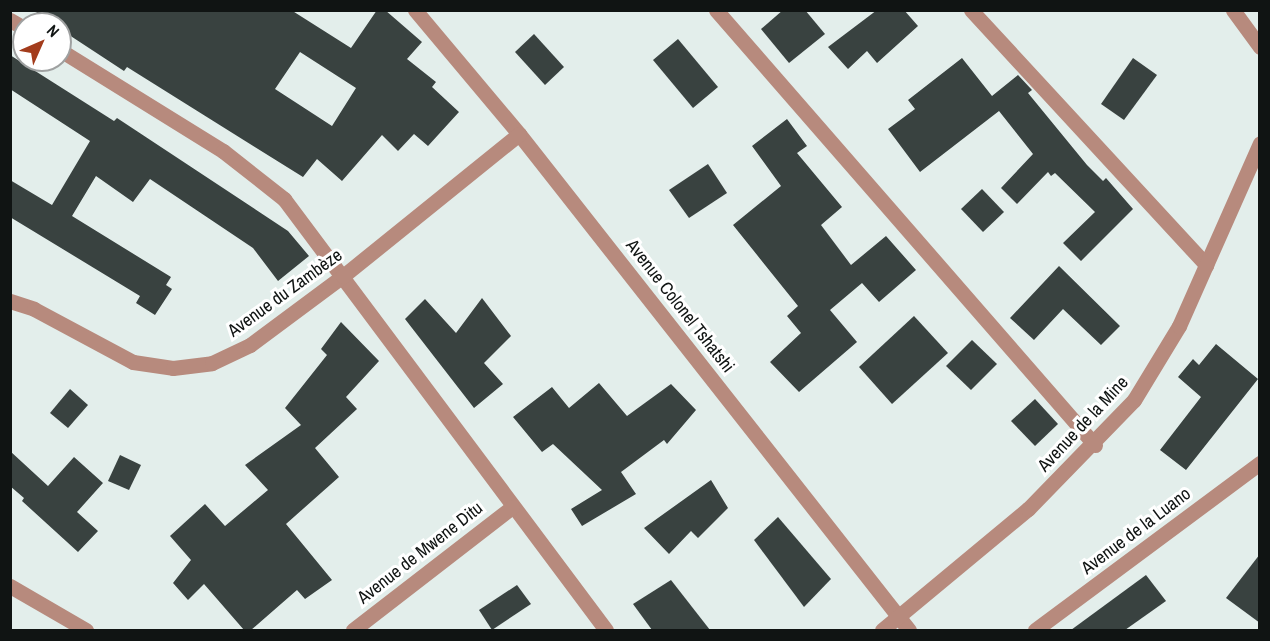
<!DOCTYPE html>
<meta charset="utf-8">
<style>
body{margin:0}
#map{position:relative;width:1270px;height:641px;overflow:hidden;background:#e3eeeb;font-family:"Archivo Narrow",sans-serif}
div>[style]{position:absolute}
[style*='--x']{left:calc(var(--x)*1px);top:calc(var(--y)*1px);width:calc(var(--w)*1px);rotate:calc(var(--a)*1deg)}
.building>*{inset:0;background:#394240}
.minor>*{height:15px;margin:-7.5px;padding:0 7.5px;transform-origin:7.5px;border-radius:7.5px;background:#b78a7d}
span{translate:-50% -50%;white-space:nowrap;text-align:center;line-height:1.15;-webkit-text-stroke:6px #fff;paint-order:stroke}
.street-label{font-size:18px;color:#101413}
.frame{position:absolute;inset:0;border:12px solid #101413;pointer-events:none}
.north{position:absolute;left:12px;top:12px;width:60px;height:60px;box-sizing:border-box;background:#fff;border:2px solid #9fa1a1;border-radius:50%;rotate:45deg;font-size:16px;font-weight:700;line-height:24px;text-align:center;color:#101413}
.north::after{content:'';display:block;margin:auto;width:21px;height:27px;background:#a33c1c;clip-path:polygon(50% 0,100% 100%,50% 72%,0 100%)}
</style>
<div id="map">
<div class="building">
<div style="clip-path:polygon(evenodd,33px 10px,291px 10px,351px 48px,377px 10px,385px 10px,422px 42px,407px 59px,436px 82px,432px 87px,459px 112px,428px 146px,414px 134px,398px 151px,382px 135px,342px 181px,317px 159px,303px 177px,127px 67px,124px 71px,60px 29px,60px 24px,53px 24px,33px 10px,300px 52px,356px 88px,332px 126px,275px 89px,300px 52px)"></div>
<div style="clip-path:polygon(783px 10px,805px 10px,825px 34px,789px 63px,761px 29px)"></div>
<div style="clip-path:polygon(877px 10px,904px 10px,918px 26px,877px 63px,867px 51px,848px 69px,828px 47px)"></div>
<div style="clip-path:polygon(534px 34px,564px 67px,545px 85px,515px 52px)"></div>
<div style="clip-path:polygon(678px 39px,718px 87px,693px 108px,653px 60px)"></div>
<div style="clip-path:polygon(10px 55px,114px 121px,117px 118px,288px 231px,309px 256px,278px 281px,253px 248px,150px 179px,133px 202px,96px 176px,72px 216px,171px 277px,166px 285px,172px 289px,155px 315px,136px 303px,140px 296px,10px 217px,10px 180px,52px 205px,90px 141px,10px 89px)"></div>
<div style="clip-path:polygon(962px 58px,992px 96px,1018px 75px,1032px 90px,1028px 93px,1087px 165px,1103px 181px,1106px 178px,1133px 209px,1081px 261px,1063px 243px,1095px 212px,1055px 173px,1051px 176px,1048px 172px,1017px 204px,1001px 188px,1033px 154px,999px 111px,920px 172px,888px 129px,915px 109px,908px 100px)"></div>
<div style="clip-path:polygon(1133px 58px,1157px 75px,1124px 120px,1101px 104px)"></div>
<div style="clip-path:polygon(787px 119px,807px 146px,797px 153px,842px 207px,821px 225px,851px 265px,886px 236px,916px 270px,879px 302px,862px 283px,830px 310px,857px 342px,799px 392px,770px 362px,801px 333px,787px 316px,798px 306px,733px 225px,781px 186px,752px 146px)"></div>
<div style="clip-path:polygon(708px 164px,727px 193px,689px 218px,669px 190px)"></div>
<div style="clip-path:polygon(982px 189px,1004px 212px,983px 232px,961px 209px)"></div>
<div style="clip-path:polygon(1059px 266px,1120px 326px,1101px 345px,1063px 309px,1034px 340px,1010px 318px)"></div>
<div style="clip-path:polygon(482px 298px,511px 336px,484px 363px,503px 384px,474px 408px,405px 319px,425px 299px,456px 333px)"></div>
<div style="clip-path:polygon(914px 316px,948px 353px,892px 404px,859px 367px)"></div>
<div style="clip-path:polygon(341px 322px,379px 361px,346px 397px,357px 409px,315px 448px,339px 477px,286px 524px,332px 580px,305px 599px,297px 590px,251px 630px,244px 630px,204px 584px,188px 600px,173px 583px,191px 560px,170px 536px,205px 504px,225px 526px,268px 490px,245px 465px,301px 425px,285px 408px,327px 355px,321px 349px)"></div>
<div style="clip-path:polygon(972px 340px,997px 364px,971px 390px,946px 366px)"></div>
<div style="clip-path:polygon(1216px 344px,1258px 379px,1186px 470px,1160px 450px,1201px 397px,1178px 377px,1193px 359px,1199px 365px)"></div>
<div style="clip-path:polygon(599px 383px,627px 416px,671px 384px,696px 410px,667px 444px,664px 440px,621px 472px,636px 494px,582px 526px,571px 509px,602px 490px,553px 444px,542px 452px,513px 417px,552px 387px,569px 408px)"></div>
<div style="clip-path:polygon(70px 389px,88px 405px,68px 428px,50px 413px)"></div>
<div style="clip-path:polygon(1035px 399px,1058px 424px,1035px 446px,1011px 421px)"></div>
<div style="clip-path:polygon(10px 451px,48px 486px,74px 457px,103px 483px,77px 512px,98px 531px,78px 552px,22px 501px,24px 498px,10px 486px)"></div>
<div style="clip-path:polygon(120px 455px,141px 465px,129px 490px,108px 481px)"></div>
<div style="clip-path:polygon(711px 480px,728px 508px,698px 538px,691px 531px,669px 554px,644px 528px)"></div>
<div style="clip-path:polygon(778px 517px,831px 579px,804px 607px,754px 540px)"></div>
<div style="clip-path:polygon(1260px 554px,1260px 623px,1226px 598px)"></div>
<div style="clip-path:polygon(1146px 575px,1166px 601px,1125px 630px,1071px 630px)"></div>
<div style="clip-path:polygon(671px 580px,710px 630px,652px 630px,633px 604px)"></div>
<div style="clip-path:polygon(517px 585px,531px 604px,492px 630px,479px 610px)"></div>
</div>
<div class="minor">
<div style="--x:415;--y:10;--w:162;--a:50"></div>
<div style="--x:519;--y:134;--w:631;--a:51.82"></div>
<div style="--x:716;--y:10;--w:577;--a:48.94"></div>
<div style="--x:971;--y:10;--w:347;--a:47.3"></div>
<div style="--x:1233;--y:10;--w:46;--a:53.9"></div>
<div style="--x:10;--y:20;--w:16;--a:30"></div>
<div style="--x:60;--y:50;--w:192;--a:31.8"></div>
<div style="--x:223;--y:151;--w:78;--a:38.2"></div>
<div style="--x:284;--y:199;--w:538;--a:53.24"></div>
<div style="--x:10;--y:301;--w:25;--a:18"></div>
<div style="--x:34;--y:309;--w:112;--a:28.2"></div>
<div style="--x:133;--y:362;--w:40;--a:8.5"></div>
<div style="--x:173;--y:368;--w:39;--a:-7"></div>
<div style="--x:212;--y:363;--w:42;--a:-25.3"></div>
<div style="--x:250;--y:345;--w:116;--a:-36.6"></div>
<div style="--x:343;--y:276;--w:226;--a:-38.9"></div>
<div style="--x:10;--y:586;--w:88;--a:30.1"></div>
<div style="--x:353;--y:630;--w:201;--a:-37.7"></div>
<div style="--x:882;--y:630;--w:190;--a:-39.7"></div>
<div style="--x:1028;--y:509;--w:152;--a:-45.8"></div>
<div style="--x:1134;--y:400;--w:87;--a:-58.7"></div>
<div style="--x:1179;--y:326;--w:200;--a:-66.1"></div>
<div style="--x:1035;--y:630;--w:280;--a:-36.6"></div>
</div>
<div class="street-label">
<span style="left:285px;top:293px;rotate:-36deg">Avenue du Zambèze</span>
<span style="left:680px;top:306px;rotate:52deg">Avenue Colonel Tshatshi</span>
<span style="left:1083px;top:424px;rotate:-47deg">Avenue de la Mine</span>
<span style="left:1136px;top:531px;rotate:-37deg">Avenue de la Luano</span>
<span style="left:420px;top:553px;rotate:-38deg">Avenue de Mwene Ditu</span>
</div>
<div class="frame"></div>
<div class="north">N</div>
</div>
